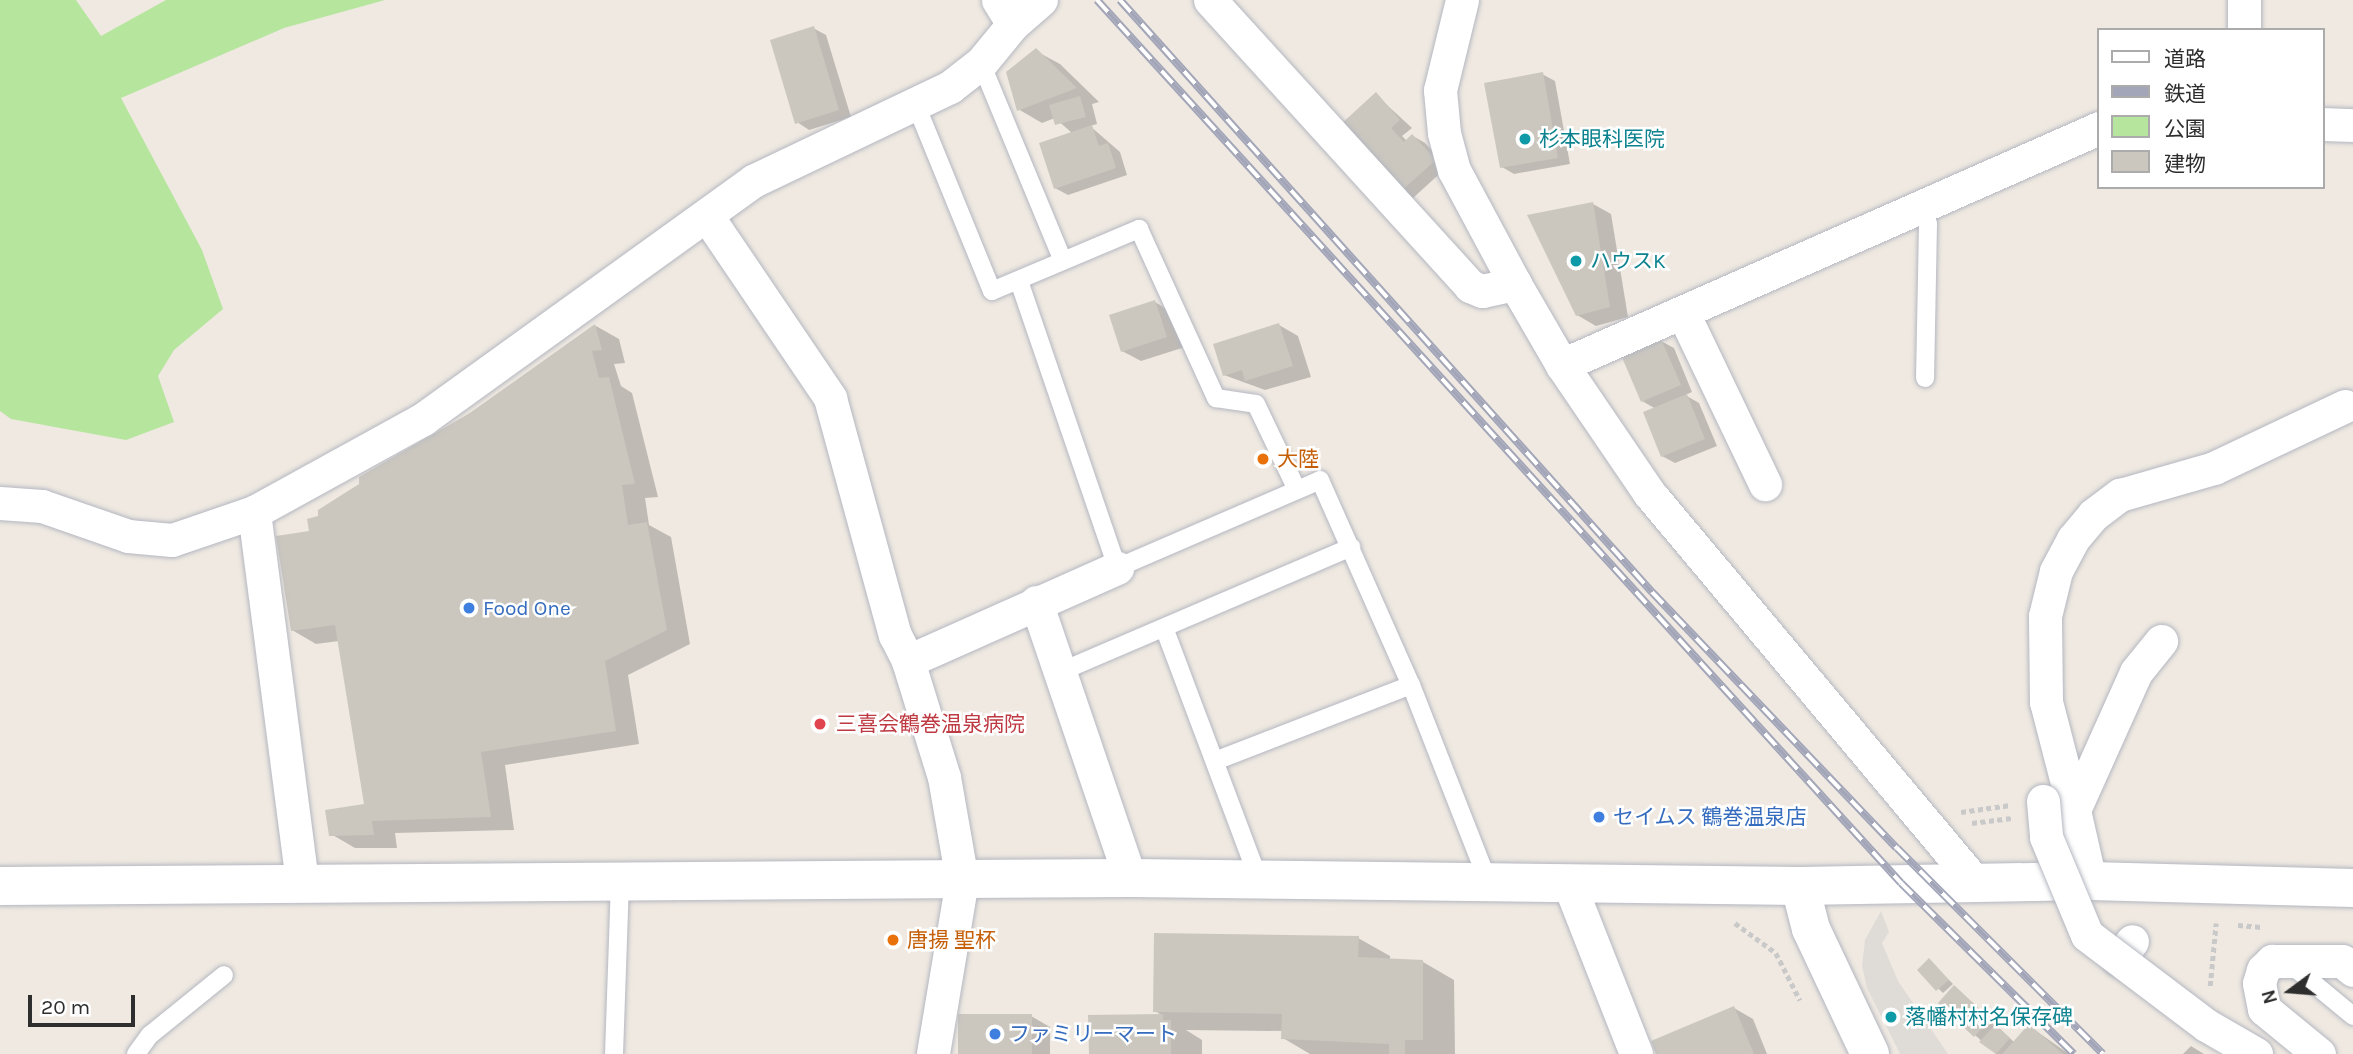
<!DOCTYPE html>
<meta charset="utf-8">
<style>
body{margin:0}
#map{position:relative;width:2353px;height:1054px;overflow:hidden;background:#efe9e1;font-family:Karla,"Noto Sans JP",sans-serif}
div>[style]{position:absolute}
[style*='--x']{left:calc(var(--x)*1px);top:calc(var(--y)*1px);width:calc(var(--w)*1px);rotate:calc(var(--a)*1deg)}
.green>*{inset:0;background:#b6e59e}
.plaza>*{inset:0;background:#dfdcd8}
.shadow>*{inset:0;background:#0003}
.building>*{inset:0;background:#cbc7bf}
.path>*{height:4.5px;margin-top:-2.25px;transform-origin:0;background:repeating-linear-gradient(90deg,#c9c9c9 0 5px,transparent 0 8.5px)}
.roads{filter:drop-shadow(0 0 2px #b4b7c1) drop-shadow(0 0 2px #b4b7c1)}
.lane>*{height:18px;margin:-9px;padding:0 9px;transform-origin:9px;border-radius:9px;background:#fff}
.street>*{height:33px;margin:-16.5px;padding:0 16.5px;transform-origin:16.5px;border-radius:16.5px;background:#fff}
.secondary>*{height:38px;margin:-19px;padding:0 19px;transform-origin:19px;border-radius:19px;background:#fff}
.rail>*{height:8px;margin-top:-4px;transform-origin:0;background:repeating-linear-gradient(90deg,#fff 0 16px,#a3a6b8 0 32px);box-sizing:border-box;border-block:2px solid #a3a6b8}
.bridges{filter:drop-shadow(0 0 2px #b4b7c1) drop-shadow(0 0 2px #b4b7c1)}
.street-bridge>*{height:33px;margin:-16.5px;padding:0 16.5px;transform-origin:16.5px;border-radius:16.5px;background:#fff}
.dots>*{width:19px;height:19px;translate:-50% -50%;box-sizing:border-box;border:4px solid #fff;border-radius:50%}
span{translate:-50% -50%;white-space:nowrap;text-align:center;line-height:1.15;-webkit-text-stroke:5px #fff;paint-order:stroke}
.culture-label{font-size:21px;color:#0d838f}
.left{translate:0 -50%;text-align:left}
.food-label{font-size:21px;color:#c56008}
.shop-label{font-size:21px;color:#366cbe}
.health-label{font-size:21px;color:#be3a42}
.legend{position:absolute;left:2097px;top:28px;width:228px;height:161px;box-sizing:border-box;background:#fff;border:2px solid #ababab;margin:0;padding:9px 12px;list-style:none;font-size:21px;color:#2e2e2e}
.legend li{display:flex;align-items:center;gap:14px;height:35px}
.legend b{width:35px;border:2px solid #ababab}
.north{position:absolute;left:2255px;top:956px;width:70px;height:70px;-webkit-text-stroke:5px #fff;paint-order:stroke;rotate:254deg;font-size:19px;font-weight:700;line-height:28px;text-align:center;color:#2e2e2e}
.north::after{content:'';display:block;margin:auto;width:24px;height:32px;background:#2e2e2e;clip-path:polygon(50% 0,100% 100%,50% 72%,0 100%)}
.scale{position:absolute;left:28px;top:995px;width:107px;height:32px;box-sizing:border-box;border:4px solid #2e2e2e;border-top:0;padding-left:9px;font-size:21px;line-height:24px;white-space:nowrap;color:#2e2e2e;-webkit-text-stroke:5px #fff;paint-order:stroke}
</style>
<div id="map">
<div class="green">
<div style="clip-path:polygon(0 0,76px 0,101px 36px,166px 0,385px 0,284px 28px,121px 98px,202px 250px,223px 309px,174px 350px,158px 376px,174px 422px,126px 440px,11px 419px,0 411px)"></div>
</div>
<div class="plaza">
<div style="clip-path:polygon(1881px 911px,1889px 932px,1882px 943px,1898px 981px,1948px 1054px,1900px 1054px,1867px 988px,1862px 966px,1865px 940px)"></div>
</div>
<div class="shadow">
<div style="clip-path:polygon(813px 28px,826px 35px,851px 117px,809px 130px,797px 122px)"></div>
<div style="clip-path:polygon(1036px 51px,1060px 64px,1099px 102px,1092px 104px,1097px 124px,1090px 126px,1120px 152px,1127px 175px,1068px 195px,1055px 188px,1072px 133px,1055px 118px,1042px 123px,1018px 109px)"></div>
<div style="clip-path:polygon(1542px 74px,1555px 81px,1570px 164px,1514px 174px,1502px 167px)"></div>
<div style="clip-path:polygon(1376px 95px,1412px 128px,1402px 136px,1407px 141px,1413px 136px,1425px 143px,1447px 167px,1413px 198px,1401px 191px)"></div>
<div style="clip-path:polygon(1593px 204px,1611px 214px,1628px 317px,1596px 326px,1577px 315px)"></div>
<div style="clip-path:polygon(1155px 302px,1173px 313px,1185px 347px,1141px 361px,1122px 351px)"></div>
<div style="clip-path:polygon(1279px 325px,1298px 336px,1311px 377px,1265px 390px,1224px 375px)"></div>
<div style="clip-path:polygon(596px 326px,619px 339px,625px 363px,614px 364px,621px 386px,632px 393px,658px 497px,645px 498px,649px 525px,671px 537px,690px 644px,628px 675px,639px 744px,505px 765px,514px 830px,395px 833px,397px 848px,355px 848px,331px 834px,366px 806px,339px 641px,316px 644px,292px 630px,312px 532px,320px 517px)"></div>
<div style="clip-path:polygon(1661px 341px,1674px 348px,1692px 392px,1685px 395px,1699px 403px,1717px 446px,1675px 463px,1662px 456px,1656px 409px,1642px 401px)"></div>
<div style="clip-path:polygon(1358px 938px,1390px 956px,1390px 960px,1423px 962px,1454px 980px,1455px 1054px,1310px 1054px,1283px 1038px,1283px 1031px,1186px 1030px,1202px 1040px,1202px 1054px,1090px 1054px,1163px 1016px,1155px 1011px)"></div>
<div style="clip-path:polygon(1929px 960px,1953px 984px,1943px 993px,1919px 970px)"></div>
<div style="clip-path:polygon(1960px 991px,2015px 1043px,2029px 1026px,2069px 1054px,1996px 1054px,1975px 1035px)"></div>
<div style="clip-path:polygon(1734px 1008px,1753px 1019px,1767px 1054px,1658px 1054px)"></div>
<div style="clip-path:polygon(1031px 1016px,1050px 1027px,1050px 1054px,960px 1054px)"></div>
<div style="clip-path:polygon(2191px 1046px,2204px 1054px,2183px 1054px)"></div>
</div>
<div class="building">
<div style="clip-path:polygon(814px 26px,839px 110px,795px 124px,770px 40px)"></div>
<div style="clip-path:polygon(1036px 48px,1077px 88px,1017px 111px,1006px 72px)"></div>
<div style="clip-path:polygon(1543px 72px,1558px 158px,1500px 168px,1484px 83px)"></div>
<div style="clip-path:polygon(1376px 92px,1400px 120px,1391px 128px,1404px 142px,1412px 134px,1436px 160px,1400px 192px,1340px 125px)"></div>
<div style="clip-path:polygon(1080px 96px,1086px 117px,1055px 125px,1049px 105px)"></div>
<div style="clip-path:polygon(1092px 125px,1099px 146px,1108px 143px,1116px 168px,1054px 189px,1039px 143px)"></div>
<div style="clip-path:polygon(1593px 202px,1610px 307px,1576px 316px,1527px 215px)"></div>
<div style="clip-path:polygon(1155px 300px,1167px 337px,1121px 352px,1109px 315px)"></div>
<div style="clip-path:polygon(1279px 323px,1293px 366px,1245px 381px,1242px 370px,1223px 376px,1213px 344px)"></div>
<div style="clip-path:polygon(595px 324px,602px 350px,592px 351px,599px 378px,609px 377px,635px 484px,622px 485px,628px 525px,647px 522px,667px 630px,605px 661px,616px 731px,481px 752px,491px 817px,372px 821px,374px 835px,329px 836px,325px 810px,364px 804px,335px 625px,291px 631px,276px 536px,309px 531px,307px 519px,318px 516px,318px 510px,359px 484px,359px 477px,470px 413px)"></div>
<div style="clip-path:polygon(1661px 339px,1681px 385px,1641px 402px,1621px 355px)"></div>
<div style="clip-path:polygon(1687px 394px,1705px 439px,1661px 457px,1643px 412px)"></div>
<div style="clip-path:polygon(1154px 933px,1359px 936px,1358px 957px,1423px 960px,1423px 1040px,1405px 1040px,1405px 1054px,1389px 1054px,1389px 1044px,1281px 1039px,1282px 1014px,1153px 1012px)"></div>
<div style="clip-path:polygon(1929px 958px,1949px 980px,1936px 991px,1917px 970px)"></div>
<div style="clip-path:polygon(1954px 985px,1990px 1019px,1974px 1037px,1938px 1003px)"></div>
<div style="clip-path:polygon(1734px 1006px,1754px 1054px,1656px 1054px,1651px 1041px)"></div>
<div style="clip-path:polygon(958px 1014px,1032px 1014px,1032px 1054px,958px 1054px)"></div>
<div style="clip-path:polygon(1163px 1014px,1163px 1020px,1171px 1020px,1171px 1054px,1089px 1054px,1088px 1015px)"></div>
<div style="clip-path:polygon(2029px 1024px,2063px 1054px,2002px 1054px)"></div>
<div style="clip-path:polygon(1995px 1025px,2010px 1038px,1996px 1054px,1979px 1042px)"></div>
</div>
<div class="path">
<div style="--x:1961;--y:812;--w:50;--a:-8"></div>
<div style="--x:1972;--y:823;--w:40;--a:-7.1"></div>
<div style="--x:1735;--y:923;--w:51;--a:36.2"></div>
<div style="--x:1776;--y:953;--w:53;--a:62.9"></div>
<div style="--x:2238;--y:925;--w:23;--a:5"></div>
<div style="--x:2210;--y:986;--w:63;--a:-84.6"></div>
</div>
<div class="roads">
<div class="lane">
<div style="--x:981;--y:63;--w:214;--a:67.5"></div>
<div style="--x:916;--y:105;--w:201;--a:67.8"></div>
<div style="--x:992;--y:291;--w:160;--a:-22.9"></div>
<div style="--x:1139;--y:229;--w:186;--a:65.5"></div>
<div style="--x:1216;--y:398;--w:40;--a:8.5"></div>
<div style="--x:1256;--y:404;--w:95;--a:64.5"></div>
<div style="--x:1923;--y:203;--w:22;--a:77"></div>
<div style="--x:1928;--y:224;--w:154;--a:91.1"></div>
<div style="--x:1019;--y:281;--w:303;--a:71.1"></div>
<div style="--x:1117;--y:568;--w:221;--a:-23.4"></div>
<div style="--x:1320;--y:480;--w:224;--a:66.1"></div>
<div style="--x:1411;--y:685;--w:211;--a:68.6"></div>
<div style="--x:1165;--y:630;--w:267;--a:69.4"></div>
<div style="--x:1060;--y:672;--w:317;--a:-23.2"></div>
<div style="--x:1215;--y:761;--w:210;--a:-21.2"></div>
<div style="--x:2289;--y:963;--w:83;--a:39.6"></div>
<div style="--x:136;--y:1054;--w:24;--a:-54"></div>
<div style="--x:150;--y:1035;--w:95;--a:-39"></div>
<div style="--x:614;--y:1054;--w:175;--a:-88"></div>
</div>
<div class="street">
<div style="--x:998;--y:0;--w:28;--a:58"></div>
<div style="--x:1210;--y:0;--w:387;--a:47.7"></div>
<div style="--x:1470;--y:286;--w:13;--a:23"></div>
<div style="--x:1482;--y:291;--w:34;--a:-12"></div>
<div style="--x:1462;--y:0;--w:93;--a:103.7"></div>
<div style="--x:1440;--y:90;--w:43;--a:84.7"></div>
<div style="--x:1444;--y:133;--w:38;--a:75"></div>
<div style="--x:1454;--y:170;--w:129;--a:61.8"></div>
<div style="--x:1515;--y:284;--w:94;--a:59.9"></div>
<div style="--x:1562;--y:365;--w:155;--a:55.8"></div>
<div style="--x:1649;--y:493;--w:508;--a:50.04"></div>
<div style="--x:2244;--y:0;--w:30;--a:90"></div>
<div style="--x:2323;--y:124;--w:30;--a:2"></div>
<div style="--x:707;--y:216;--w:220;--a:55.9"></div>
<div style="--x:830;--y:398;--w:246;--a:74.7"></div>
<div style="--x:895;--y:635;--w:29;--a:63"></div>
<div style="--x:908;--y:661;--w:121;--a:72.8"></div>
<div style="--x:944;--y:777;--w:105;--a:80.1"></div>
<div style="--x:962;--y:880;--w:176;--a:99.5"></div>
<div style="--x:1683;--y:313;--w:190;--a:64.4"></div>
<div style="--x:1562;--y:365;--w:587;--a:-23.81"></div>
<div style="--x:0;--y:503;--w:42;--a:4.1"></div>
<div style="--x:42;--y:506;--w:91;--a:19.2"></div>
<div style="--x:128;--y:536;--w:44;--a:5.2"></div>
<div style="--x:172;--y:540;--w:87;--a:-18.9"></div>
<div style="--x:254;--y:512;--w:193;--a:-28.8"></div>
<div style="--x:423;--y:419;--w:407;--a:-35.8"></div>
<div style="--x:753;--y:181;--w:218;--a:-25.5"></div>
<div style="--x:950;--y:87;--w:39;--a:-38"></div>
<div style="--x:981;--y:63;--w:50;--a:-50.6"></div>
<div style="--x:1013;--y:24;--w:37;--a:-41"></div>
<div style="--x:254;--y:512;--w:373;--a:82.6"></div>
<div style="--x:1036;--y:602;--w:292;--a:71.2"></div>
<div style="--x:908;--y:661;--w:229;--a:-24"></div>
<div style="--x:2074;--y:810;--w:112;--a:-104.5"></div>
<div style="--x:2046;--y:702;--w:86;--a:-90.7"></div>
<div style="--x:2045;--y:616;--w:46;--a:-76.3"></div>
<div style="--x:2056;--y:571;--w:36;--a:-62"></div>
<div style="--x:2073;--y:539;--w:31;--a:-50"></div>
<div style="--x:2093;--y:515;--w:34;--a:-37"></div>
<div style="--x:2120;--y:495;--w:98;--a:-16"></div>
<div style="--x:2214;--y:468;--w:145;--a:-25.3"></div>
<div style="--x:1568;--y:881;--w:186;--a:68.5"></div>
<div style="--x:2090;--y:881;--w:73;--a:-102.7"></div>
<div style="--x:2074;--y:810;--w:151;--a:-65.8"></div>
<div style="--x:2136;--y:672;--w:40;--a:-51"></div>
<div style="--x:2119;--y:959;--w:22;--a:-54"></div>
<div style="--x:2319;--y:1054;--w:71;--a:-140.7"></div>
<div style="--x:2264;--y:1009;--w:26;--a:-101"></div>
<div style="--x:2259;--y:983;--w:14;--a:-73"></div>
<div style="--x:2263;--y:970;--w:13;--a:-45"></div>
<div style="--x:2272;--y:961;--w:70;--a:0"></div>
<div style="--x:2342;--y:961;--w:14;--a:39"></div>
</div>
<div class="secondary">
<div style="--x:0;--y:886;--w:1130;--a:-0.41"></div>
<div style="--x:1130;--y:878;--w:670;--a:0.68"></div>
<div style="--x:1800;--y:886;--w:290;--a:-1"></div>
<div style="--x:2090;--y:881;--w:263;--a:1.5"></div>
<div style="--x:1800;--y:886;--w:44;--a:75.7"></div>
<div style="--x:1811;--y:929;--w:138;--a:64.7"></div>
</div>
</div>
<div class="rail">
<div style="--x:1097;--y:0;--w:1194;--a:47.68"></div>
<div style="--x:1901;--y:883;--w:243;--a:44.7"></div>
<div style="--x:1120;--y:0;--w:796;--a:48.06"></div>
<div style="--x:1652;--y:592;--w:354;--a:46.3"></div>
<div style="--x:1897;--y:848;--w:291;--a:45"></div>
</div>
<div class="bridges">
<div class="street-bridge">
<div style="--x:2043;--y:801;--w:36;--a:85"></div>
<div style="--x:2046;--y:837;--w:106;--a:67.3"></div>
<div style="--x:2087;--y:935;--w:149;--a:37.1"></div>
<div style="--x:2206;--y:1025;--w:58;--a:30.1"></div>
</div>
</div>
<div class="dots">
<div style="left:1525px;top:139px;background:#0f9aa8"></div>
<div style="left:1576px;top:261px;background:#0f9aa8"></div>
<div style="left:1263px;top:459px;background:#e8710a"></div>
<div style="left:469px;top:608px;background:#3f7fe0"></div>
<div style="left:820px;top:724px;background:#e0444e"></div>
<div style="left:1599px;top:817px;background:#3f7fe0"></div>
<div style="left:893px;top:940px;background:#e8710a"></div>
<div style="left:1891px;top:1017px;background:#0f9aa8"></div>
<div style="left:995px;top:1034px;background:#3f7fe0"></div>
</div>
<div class="culture-label">
<span class="left" style="left:1539px;top:139px">杉本眼科医院</span>
<span class="left" style="left:1590px;top:261px">ハウスK</span>
<span class="left" style="left:1905px;top:1017px">落幡村村名保存碑</span>
</div>
<div class="food-label">
<span class="left" style="left:1277px;top:459px">大陸</span>
<span class="left" style="left:907px;top:940px">唐揚 聖杯</span>
</div>
<div class="shop-label">
<span class="left" style="left:483px;top:608px">Food One</span>
<span class="left" style="left:1613px;top:817px">セイムス 鶴巻温泉店</span>
<span class="left" style="left:1009px;top:1034px">ファミリーマート</span>
</div>
<div class="health-label">
<span class="left" style="left:836px;top:724px">三喜会鶴巻温泉病院</span>
</div>
<ul class="legend">
<li><b style="height:9px;background:#fff"></b>道路</li>
<li><b style="height:9px;background:#a3a6b8"></b>鉄道</li>
<li><b style="height:19px;background:#b6e59e"></b>公園</li>
<li><b style="height:19px;background:#cbc7bf"></b>建物</li>
</ul>
<div class="north">N</div>
<div class="scale">20 m</div>
</div>
